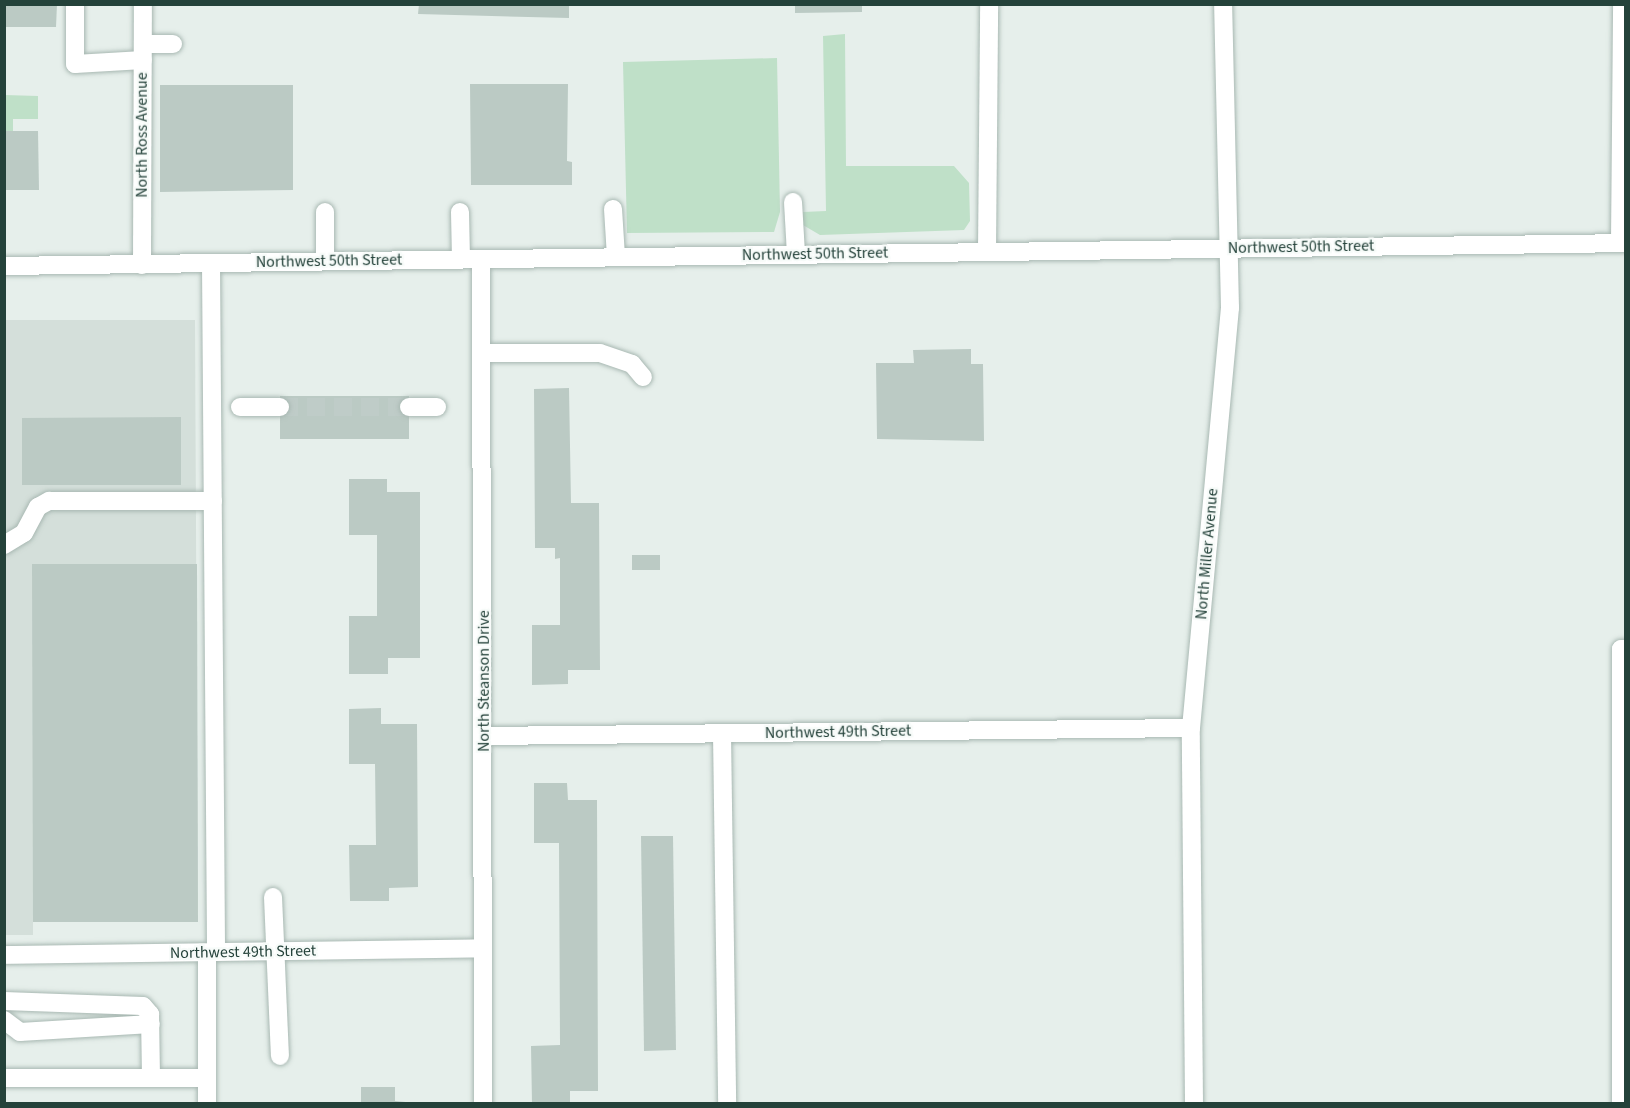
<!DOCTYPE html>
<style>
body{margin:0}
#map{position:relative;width:1630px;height:1108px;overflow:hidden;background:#e6efeb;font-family:"Source Sans 3",sans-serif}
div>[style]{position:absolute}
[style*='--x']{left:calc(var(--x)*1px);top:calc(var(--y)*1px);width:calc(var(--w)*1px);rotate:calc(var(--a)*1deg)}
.built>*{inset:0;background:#d4dfda}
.green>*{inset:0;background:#bfe0c8}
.building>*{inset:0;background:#bbcac4}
.minor-tunnel>*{height:18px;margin-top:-9px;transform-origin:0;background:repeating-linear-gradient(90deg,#bfccc8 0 18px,transparent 0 27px)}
.roads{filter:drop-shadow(0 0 2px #a8b8b2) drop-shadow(0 0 2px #a8b8b2)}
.minor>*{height:18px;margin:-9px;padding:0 9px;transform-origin:9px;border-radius:9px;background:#fff}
span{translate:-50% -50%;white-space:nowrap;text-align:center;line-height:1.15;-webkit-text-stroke:4.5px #f7fbf9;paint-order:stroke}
.street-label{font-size:16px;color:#24423a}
.frame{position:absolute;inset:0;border:6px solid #24423a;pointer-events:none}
</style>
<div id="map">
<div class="built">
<div style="clip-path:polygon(4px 320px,195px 320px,198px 922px,33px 922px,33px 935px,5px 935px)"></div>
</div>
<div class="green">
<div style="clip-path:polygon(845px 34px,846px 166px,954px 166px,969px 183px,970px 221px,964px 230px,820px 235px,803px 225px,803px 212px,826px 211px,823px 36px)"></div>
<div style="clip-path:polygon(777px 58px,780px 212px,774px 232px,627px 233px,623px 62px)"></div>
<div style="clip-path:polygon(5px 95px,38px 96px,38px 119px,13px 119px,13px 131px,5px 131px)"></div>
</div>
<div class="building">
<div style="clip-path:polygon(4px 4px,57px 4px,56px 27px,4px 27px)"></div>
<div style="clip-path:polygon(419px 4px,569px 4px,569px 18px,418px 14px)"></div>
<div style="clip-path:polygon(795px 4px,862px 4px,862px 12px,795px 13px)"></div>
<div style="clip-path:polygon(470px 84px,568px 84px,567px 161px,572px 162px,572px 185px,471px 185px)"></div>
<div style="clip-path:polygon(160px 85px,293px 85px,293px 190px,160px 192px)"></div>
<div style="clip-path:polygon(4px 131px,38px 131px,39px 190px,4px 190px)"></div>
<div style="clip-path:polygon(971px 349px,971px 364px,983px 364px,984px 441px,877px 439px,876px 363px,914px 363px,913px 350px)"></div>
<div style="clip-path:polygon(569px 388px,571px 503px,599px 503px,600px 670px,568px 670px,568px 684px,532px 685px,532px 625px,560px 625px,560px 558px,555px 559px,555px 548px,535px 548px,534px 389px)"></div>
<div style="clip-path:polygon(280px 396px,409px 396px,409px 439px,280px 439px)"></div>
<div style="clip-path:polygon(181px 417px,181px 485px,22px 485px,22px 418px)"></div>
<div style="clip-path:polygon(349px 479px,387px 479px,387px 492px,420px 492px,420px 658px,388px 658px,388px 674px,349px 674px,349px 616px,377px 616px,377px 535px,349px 535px)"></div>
<div style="clip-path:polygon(632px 555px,660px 555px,660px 570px,632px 570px)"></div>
<div style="clip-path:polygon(32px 564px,197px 564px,198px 922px,33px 922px)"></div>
<div style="clip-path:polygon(381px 708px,381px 724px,417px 724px,418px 887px,389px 888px,389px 901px,350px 901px,349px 845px,376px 845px,375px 764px,349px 764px,349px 709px)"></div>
<div style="clip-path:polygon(534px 783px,567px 783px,568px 800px,597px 800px,598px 1091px,570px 1091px,570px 1104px,532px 1104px,531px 1046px,560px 1045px,559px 843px,534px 843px)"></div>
<div style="clip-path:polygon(641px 836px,673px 836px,676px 1050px,644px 1051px)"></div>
<div style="clip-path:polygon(361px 1087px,395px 1087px,395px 1101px,427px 1104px,361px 1104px)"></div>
</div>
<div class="minor-tunnel">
<div style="--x:280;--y:407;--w:129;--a:0"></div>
</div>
<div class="roads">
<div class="minor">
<div style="--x:75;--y:4;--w:60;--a:90"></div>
<div style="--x:75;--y:64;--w:68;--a:-3.4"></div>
<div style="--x:143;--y:44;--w:30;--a:0"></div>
<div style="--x:793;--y:202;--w:52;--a:86.7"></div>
<div style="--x:613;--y:209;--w:48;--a:86.4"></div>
<div style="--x:460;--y:212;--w:47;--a:88.8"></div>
<div style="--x:1620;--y:243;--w:239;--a:-89.5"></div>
<div style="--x:987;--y:252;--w:248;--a:-89.5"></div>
<div style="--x:325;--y:259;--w:47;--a:-90"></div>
<div style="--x:481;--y:259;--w:845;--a:89.86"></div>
<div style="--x:211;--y:263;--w:689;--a:89.58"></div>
<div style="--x:142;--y:265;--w:261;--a:-89.8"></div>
<div style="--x:4;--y:266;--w:1622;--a:-0.81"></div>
<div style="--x:482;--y:353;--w:118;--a:0"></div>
<div style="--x:600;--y:353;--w:34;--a:19"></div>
<div style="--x:632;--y:364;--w:17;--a:50"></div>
<div style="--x:240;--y:407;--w:40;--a:0"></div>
<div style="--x:409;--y:407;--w:28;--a:0"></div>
<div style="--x:4;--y:545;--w:23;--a:-31"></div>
<div style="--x:24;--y:533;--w:30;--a:-62"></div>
<div style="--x:38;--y:507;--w:13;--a:-29"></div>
<div style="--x:49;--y:501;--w:164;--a:0"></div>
<div style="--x:722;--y:733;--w:371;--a:89.2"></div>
<div style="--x:485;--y:736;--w:706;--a:-0.65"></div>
<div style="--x:273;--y:897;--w:159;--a:87.5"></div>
<div style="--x:207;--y:953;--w:151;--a:90"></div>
<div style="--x:4;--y:955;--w:477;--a:-0.8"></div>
<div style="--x:4;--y:1001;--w:139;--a:2.1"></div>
<div style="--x:143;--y:1006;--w:11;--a:49"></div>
<div style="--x:150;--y:1014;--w:64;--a:89.1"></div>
<div style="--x:4;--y:1020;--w:20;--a:37"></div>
<div style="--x:20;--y:1032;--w:131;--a:-3.5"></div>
<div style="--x:4;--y:1078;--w:203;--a:0"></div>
<div style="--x:1194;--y:1104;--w:376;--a:-90.5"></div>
<div style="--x:1191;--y:728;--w:422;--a:-84.7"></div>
<div style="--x:1230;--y:308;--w:304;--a:-91.3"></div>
<div style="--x:1621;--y:1104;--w:455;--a:-90"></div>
<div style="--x:1621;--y:649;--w:5;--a:0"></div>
</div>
</div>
<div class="street-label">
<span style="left:142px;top:135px;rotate:-90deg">North Ross Avenue</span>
<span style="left:1301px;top:247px;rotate:-1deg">Northwest 50th Street</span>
<span style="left:815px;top:254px;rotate:-1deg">Northwest 50th Street</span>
<span style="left:329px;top:261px;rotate:-1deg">Northwest 50th Street</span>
<span style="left:1207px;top:554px;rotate:-85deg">North Miller Avenue</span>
<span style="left:484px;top:681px;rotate:-90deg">North Steanson Drive</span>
<span style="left:838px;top:732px;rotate:-1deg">Northwest 49th Street</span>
<span style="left:243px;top:952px;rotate:-1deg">Northwest 49th Street</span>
</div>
<div class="frame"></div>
</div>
